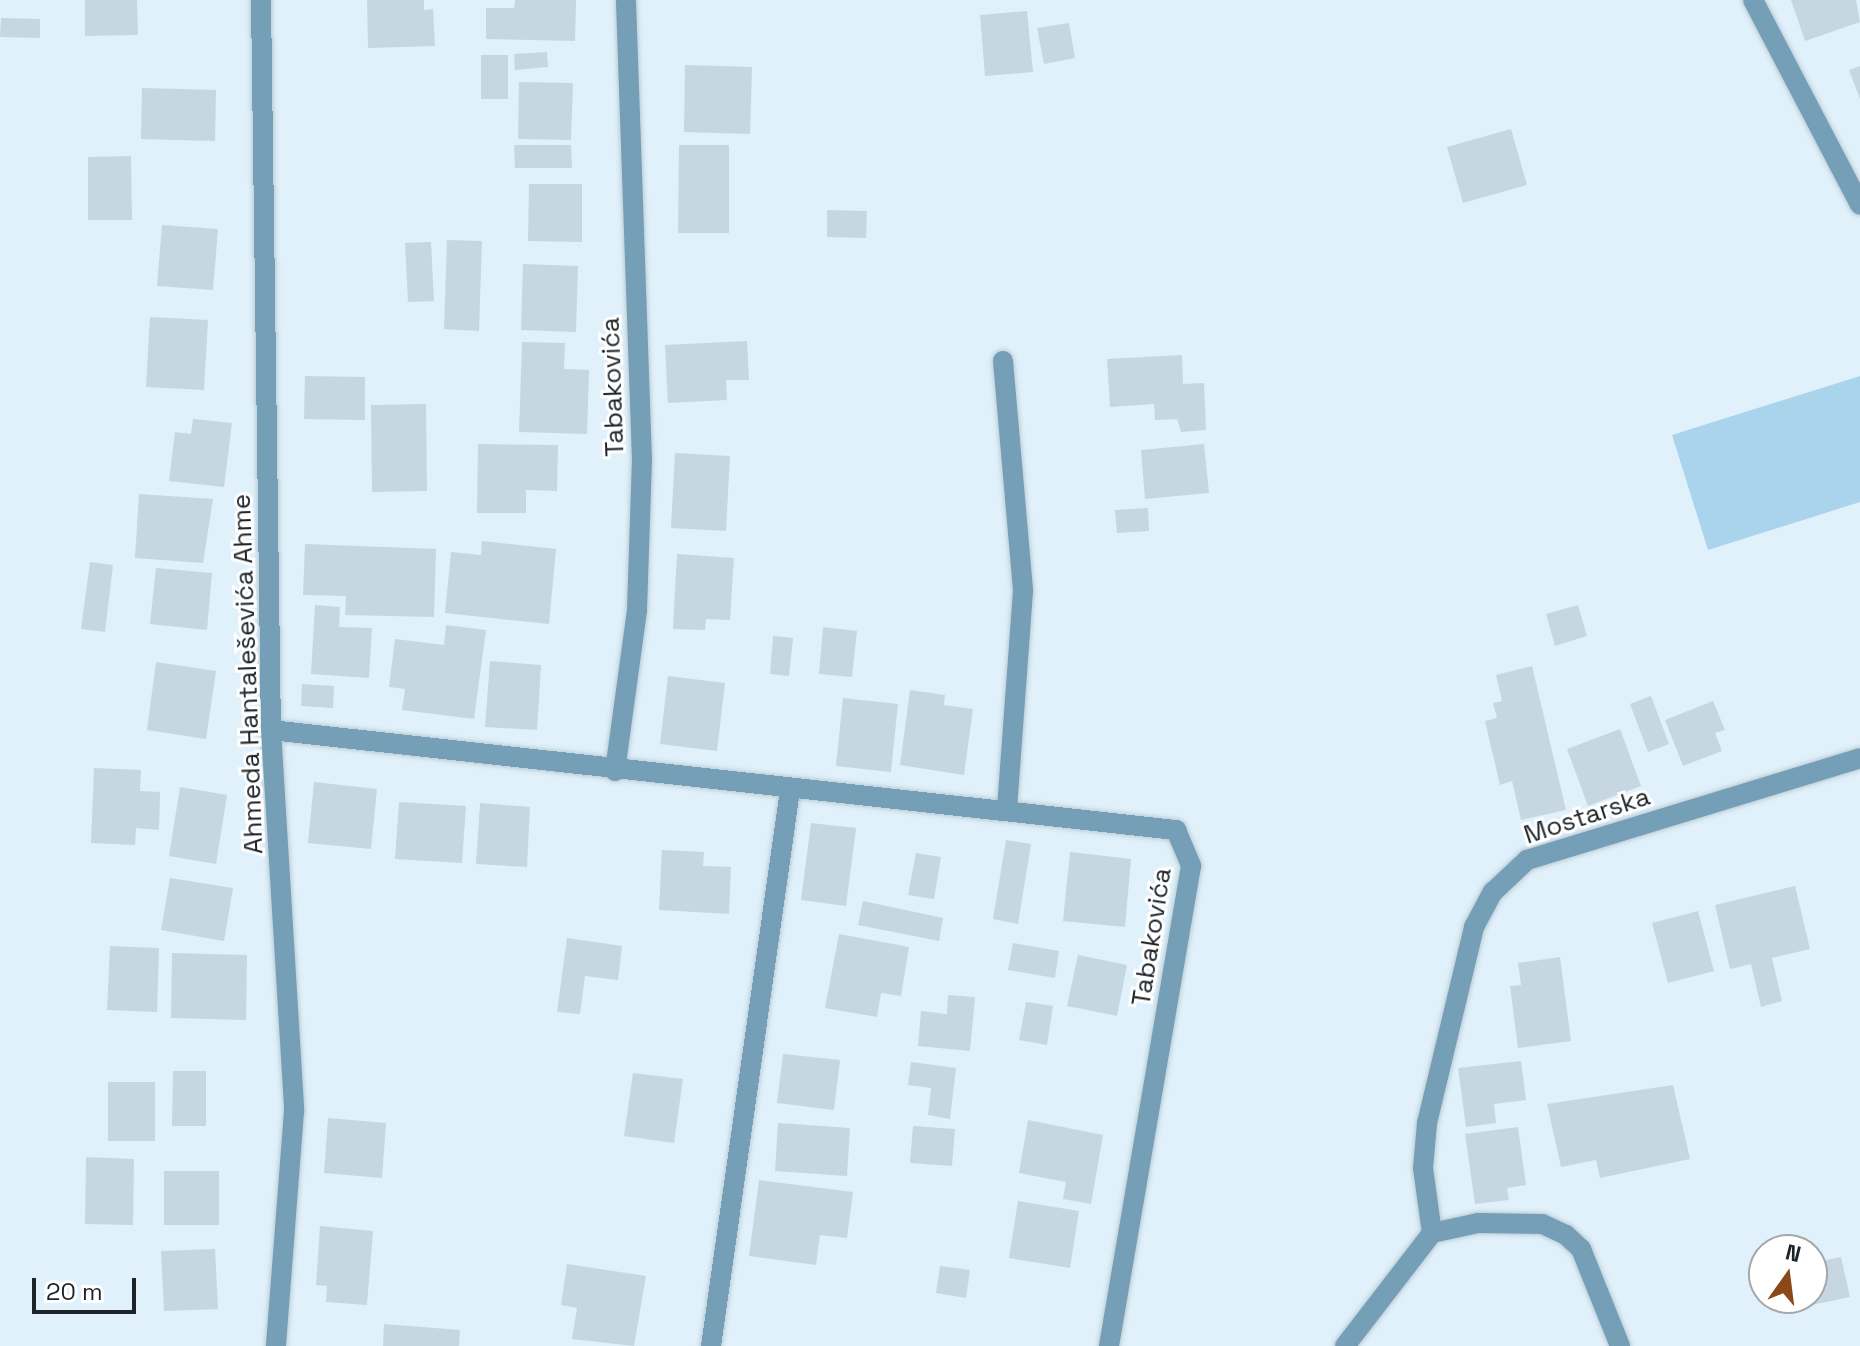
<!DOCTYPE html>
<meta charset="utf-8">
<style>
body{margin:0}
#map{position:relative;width:1860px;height:1346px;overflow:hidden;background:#e0f1fb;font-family:"Space Grotesk",sans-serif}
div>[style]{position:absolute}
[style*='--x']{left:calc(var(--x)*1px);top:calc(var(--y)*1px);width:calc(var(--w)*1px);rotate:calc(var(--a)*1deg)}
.green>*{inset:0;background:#aad4eb}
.building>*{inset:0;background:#c6d7e1}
.roads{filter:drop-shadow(0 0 2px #bdccd5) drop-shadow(0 0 2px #bdccd5)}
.street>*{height:20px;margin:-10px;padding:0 10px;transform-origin:10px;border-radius:10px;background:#749fb6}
span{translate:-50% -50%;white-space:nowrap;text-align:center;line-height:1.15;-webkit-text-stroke:6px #fff;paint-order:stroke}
.street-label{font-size:26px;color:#1d2327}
.north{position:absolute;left:1748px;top:1234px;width:80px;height:80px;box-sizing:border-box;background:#fff;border:2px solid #a5a7a9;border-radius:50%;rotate:14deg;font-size:22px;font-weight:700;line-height:32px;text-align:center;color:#1d2327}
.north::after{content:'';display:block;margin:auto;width:28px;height:36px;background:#8b4918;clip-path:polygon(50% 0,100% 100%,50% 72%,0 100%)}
.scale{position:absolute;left:32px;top:1278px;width:104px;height:36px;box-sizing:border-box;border:4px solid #1d2327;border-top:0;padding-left:10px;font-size:24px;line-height:28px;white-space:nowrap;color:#1d2327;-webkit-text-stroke:6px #fff;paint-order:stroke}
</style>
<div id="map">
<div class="green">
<div style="clip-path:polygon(1860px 376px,1860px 502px,1708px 550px,1672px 435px)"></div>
</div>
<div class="building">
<div style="clip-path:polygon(85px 0,137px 0,138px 35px,85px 36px)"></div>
<div style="clip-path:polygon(367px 0,424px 0,424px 10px,433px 9px,435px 46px,368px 48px)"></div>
<div style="clip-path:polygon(515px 0,576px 0,575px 41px,486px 39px,486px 8px,514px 8px)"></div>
<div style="clip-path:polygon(1791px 0,1856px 0,1860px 22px,1805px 41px)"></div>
<div style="clip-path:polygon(1027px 11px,1033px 72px,985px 76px,980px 15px)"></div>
<div style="clip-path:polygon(1px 18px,40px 19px,40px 38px,0 37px)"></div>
<div style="clip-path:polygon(1069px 23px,1075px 58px,1044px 64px,1037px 28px)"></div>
<div style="clip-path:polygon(547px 52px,548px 67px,515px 70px,514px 54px)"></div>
<div style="clip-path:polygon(481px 55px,508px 55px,508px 99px,481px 99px)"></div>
<div style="clip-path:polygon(685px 65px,752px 67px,750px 134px,684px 132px)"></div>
<div style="clip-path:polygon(1860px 66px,1860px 99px,1849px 70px)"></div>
<div style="clip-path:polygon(519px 82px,573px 83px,571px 140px,518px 139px)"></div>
<div style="clip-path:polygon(142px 88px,216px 90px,215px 141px,141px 139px)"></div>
<div style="clip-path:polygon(1511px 129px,1527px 185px,1463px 203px,1447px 147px)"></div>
<div style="clip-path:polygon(514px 145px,571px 145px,572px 168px,515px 168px)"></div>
<div style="clip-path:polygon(679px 145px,729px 145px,729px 233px,678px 233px)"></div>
<div style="clip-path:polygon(131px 156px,132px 220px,88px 220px,88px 157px)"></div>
<div style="clip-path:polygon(529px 184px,582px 184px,582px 242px,528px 241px)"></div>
<div style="clip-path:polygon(827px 210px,867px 211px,866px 238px,827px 237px)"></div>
<div style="clip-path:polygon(162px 225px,218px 229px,213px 290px,157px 286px)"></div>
<div style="clip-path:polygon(447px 240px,482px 241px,479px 331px,444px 329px)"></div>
<div style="clip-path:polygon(431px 242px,434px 301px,408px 302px,405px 243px)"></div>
<div style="clip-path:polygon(523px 264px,578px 266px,576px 332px,521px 330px)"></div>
<div style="clip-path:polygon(150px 317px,208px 320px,204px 390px,146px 387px)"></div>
<div style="clip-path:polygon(747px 341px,749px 380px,726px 380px,727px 400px,668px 403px,665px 345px)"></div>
<div style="clip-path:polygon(522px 342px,565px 343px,564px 369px,589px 370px,587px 434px,519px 432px)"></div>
<div style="clip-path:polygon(1182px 355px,1183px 384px,1204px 383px,1206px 430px,1181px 432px,1177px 419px,1155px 420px,1154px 404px,1110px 407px,1107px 359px)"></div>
<div style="clip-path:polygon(305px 376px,365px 377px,365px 420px,304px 419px)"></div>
<div style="clip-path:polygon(426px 404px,427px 491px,372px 492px,371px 405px)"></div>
<div style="clip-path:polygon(193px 419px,232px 423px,224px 487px,169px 481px,175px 432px,191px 434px)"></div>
<div style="clip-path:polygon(478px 444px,558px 445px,557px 491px,526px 490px,526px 513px,477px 513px)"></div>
<div style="clip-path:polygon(1204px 444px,1209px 493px,1145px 499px,1141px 450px)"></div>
<div style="clip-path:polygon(675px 453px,730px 456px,726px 531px,671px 528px)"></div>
<div style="clip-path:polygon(139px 494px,213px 499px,203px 563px,135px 558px)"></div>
<div style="clip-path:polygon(1148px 508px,1149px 531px,1117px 533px,1115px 510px)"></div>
<div style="clip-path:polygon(482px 541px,556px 549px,549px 624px,445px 613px,451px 552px,481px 555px)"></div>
<div style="clip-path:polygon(305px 544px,436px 549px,434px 617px,345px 615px,346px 596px,303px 595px)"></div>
<div style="clip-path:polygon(677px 554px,734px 558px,730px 620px,706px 619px,705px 630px,673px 629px)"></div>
<div style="clip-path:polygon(90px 562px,113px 565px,105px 632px,81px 629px)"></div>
<div style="clip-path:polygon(156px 568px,212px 573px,207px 630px,150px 624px)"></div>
<div style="clip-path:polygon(315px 605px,340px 607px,339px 627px,372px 628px,369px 678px,311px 674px)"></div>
<div style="clip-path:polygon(1578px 605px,1587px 636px,1555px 646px,1546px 614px)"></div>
<div style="clip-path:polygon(446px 625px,486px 630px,474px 719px,402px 710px,405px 689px,389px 687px,395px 639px,444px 645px)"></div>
<div style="clip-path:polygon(823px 627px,857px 631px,852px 677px,819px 674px)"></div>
<div style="clip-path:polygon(773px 636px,793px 638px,789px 676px,770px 674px)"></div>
<div style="clip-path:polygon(490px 661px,541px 665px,537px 730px,485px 727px)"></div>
<div style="clip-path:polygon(156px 662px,216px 671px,206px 739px,147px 730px)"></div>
<div style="clip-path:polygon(1532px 666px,1566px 810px,1521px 820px,1512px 781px,1500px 785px,1485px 721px,1497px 718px,1493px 703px,1502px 701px,1496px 675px)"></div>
<div style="clip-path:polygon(668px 676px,725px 683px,717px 751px,660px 744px)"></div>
<div style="clip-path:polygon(302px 684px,334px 686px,333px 708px,301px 706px)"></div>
<div style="clip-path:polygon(910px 690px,945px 695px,944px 705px,973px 709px,964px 775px,900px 765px)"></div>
<div style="clip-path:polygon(1651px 696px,1669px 744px,1648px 752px,1630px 704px)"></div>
<div style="clip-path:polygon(843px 698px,898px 704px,891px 772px,836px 766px)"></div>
<div style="clip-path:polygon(1713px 701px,1725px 730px,1715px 733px,1722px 751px,1683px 766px,1665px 720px)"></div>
<div style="clip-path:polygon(1620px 729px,1641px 786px,1588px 806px,1567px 749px)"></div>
<div style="clip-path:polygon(94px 768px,141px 770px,140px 791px,160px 792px,159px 830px,136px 828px,135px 845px,91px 843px)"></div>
<div style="clip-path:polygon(314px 782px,377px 789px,371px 849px,308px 843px)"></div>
<div style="clip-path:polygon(180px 787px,227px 795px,216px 864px,169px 856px)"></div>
<div style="clip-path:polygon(399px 802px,466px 806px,462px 863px,395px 859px)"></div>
<div style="clip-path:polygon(480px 803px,530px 807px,527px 867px,476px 864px)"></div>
<div style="clip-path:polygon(811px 823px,856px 828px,846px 906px,801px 900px)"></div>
<div style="clip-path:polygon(1006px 840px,1031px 844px,1018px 924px,993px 919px)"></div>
<div style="clip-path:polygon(662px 850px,704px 852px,703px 866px,731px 867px,729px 914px,659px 910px)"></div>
<div style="clip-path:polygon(1070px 852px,1131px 859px,1125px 927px,1063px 921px)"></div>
<div style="clip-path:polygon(916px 853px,941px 857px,934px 899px,908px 895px)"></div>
<div style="clip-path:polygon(170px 878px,233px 888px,224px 941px,161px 930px)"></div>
<div style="clip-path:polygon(1795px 886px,1810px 949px,1772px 958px,1782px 1001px,1761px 1007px,1751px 964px,1730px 969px,1715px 905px)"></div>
<div style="clip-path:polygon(863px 901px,943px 918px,939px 941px,858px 925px)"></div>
<div style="clip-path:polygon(1698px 911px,1714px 971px,1668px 983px,1652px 923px)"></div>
<div style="clip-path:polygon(839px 934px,909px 947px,901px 996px,881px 993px,877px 1017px,825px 1008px)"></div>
<div style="clip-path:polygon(567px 938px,622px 946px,618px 980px,585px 976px,580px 1014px,557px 1012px)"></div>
<div style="clip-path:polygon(1013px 943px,1059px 951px,1055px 978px,1008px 970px)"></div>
<div style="clip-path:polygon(110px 946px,159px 948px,157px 1012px,107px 1010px)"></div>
<div style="clip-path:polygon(172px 953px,247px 955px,246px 1020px,171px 1018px)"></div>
<div style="clip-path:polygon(1078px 955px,1127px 965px,1117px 1016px,1067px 1006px)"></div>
<div style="clip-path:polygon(1560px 957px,1571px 1041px,1518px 1048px,1510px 986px,1521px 985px,1518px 963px)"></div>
<div style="clip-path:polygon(948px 995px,975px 997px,970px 1051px,918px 1046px,921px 1011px,947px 1014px)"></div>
<div style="clip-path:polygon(1026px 1002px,1053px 1006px,1047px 1045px,1019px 1040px)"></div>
<div style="clip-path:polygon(783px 1054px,840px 1060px,834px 1110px,777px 1103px)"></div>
<div style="clip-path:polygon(1521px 1061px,1526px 1100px,1494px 1104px,1496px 1123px,1466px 1127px,1458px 1068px)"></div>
<div style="clip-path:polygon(911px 1062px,956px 1068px,950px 1119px,928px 1115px,931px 1088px,908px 1085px)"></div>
<div style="clip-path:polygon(173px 1071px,206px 1071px,206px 1126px,172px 1126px)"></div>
<div style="clip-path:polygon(633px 1073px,683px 1079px,674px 1143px,624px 1136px)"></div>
<div style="clip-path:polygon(108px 1082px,155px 1082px,155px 1141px,108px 1141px)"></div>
<div style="clip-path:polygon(1673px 1085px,1690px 1159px,1600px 1178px,1596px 1160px,1561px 1167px,1547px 1104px)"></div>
<div style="clip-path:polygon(328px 1118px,386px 1123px,382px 1178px,324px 1173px)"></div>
<div style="clip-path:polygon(1028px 1120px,1103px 1135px,1091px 1204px,1063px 1199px,1066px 1182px,1019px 1173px)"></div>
<div style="clip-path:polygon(778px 1123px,850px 1128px,847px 1176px,775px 1171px)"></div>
<div style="clip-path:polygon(913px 1126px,955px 1129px,952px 1166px,910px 1163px)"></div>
<div style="clip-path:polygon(1518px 1127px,1526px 1185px,1507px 1188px,1509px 1200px,1475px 1204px,1465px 1134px)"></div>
<div style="clip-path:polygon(86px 1157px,134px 1159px,133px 1225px,85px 1224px)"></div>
<div style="clip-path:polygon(164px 1171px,219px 1171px,219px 1225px,164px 1225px)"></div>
<div style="clip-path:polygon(759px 1180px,853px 1192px,847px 1238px,820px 1235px,816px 1265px,749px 1256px)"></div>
<div style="clip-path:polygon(1018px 1201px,1079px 1211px,1070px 1268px,1009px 1258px)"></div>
<div style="clip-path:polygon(320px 1226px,373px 1231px,367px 1305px,326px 1302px,327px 1286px,316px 1285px)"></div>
<div style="clip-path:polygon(215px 1249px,218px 1309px,164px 1311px,161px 1251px)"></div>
<div style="clip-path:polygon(1841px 1257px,1850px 1297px,1783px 1311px,1781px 1298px,1812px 1298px,1812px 1263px)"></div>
<div style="clip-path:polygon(567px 1264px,646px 1276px,634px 1346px,572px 1339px,577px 1308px,561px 1305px)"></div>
<div style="clip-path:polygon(940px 1266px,970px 1270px,966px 1298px,936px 1293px)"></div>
<div style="clip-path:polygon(384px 1324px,460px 1330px,459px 1346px,383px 1346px)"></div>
</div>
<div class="roads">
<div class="street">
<div style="--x:261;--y:0;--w:730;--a:89.22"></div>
<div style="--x:271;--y:730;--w:382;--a:86.5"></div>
<div style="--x:294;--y:1111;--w:236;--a:94.4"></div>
<div style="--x:1753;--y:0;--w:231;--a:62.4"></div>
<div style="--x:1003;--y:361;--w:231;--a:85"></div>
<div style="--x:1023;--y:591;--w:220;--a:94.2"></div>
<div style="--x:271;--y:730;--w:911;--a:6.31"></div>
<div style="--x:1176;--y:830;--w:39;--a:67"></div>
<div style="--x:1191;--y:866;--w:487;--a:99.7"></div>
<div style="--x:615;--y:771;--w:162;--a:-82.2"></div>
<div style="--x:637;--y:610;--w:150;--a:-88.1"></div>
<div style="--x:642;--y:460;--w:460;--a:-92"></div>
<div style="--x:711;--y:1346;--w:562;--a:-81.91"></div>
<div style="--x:1345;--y:1346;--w:143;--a:-52.4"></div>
<div style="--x:1620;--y:1346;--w:105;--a:-111.9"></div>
<div style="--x:1581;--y:1249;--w:21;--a:-137"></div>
<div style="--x:1566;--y:1235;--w:26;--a:-155"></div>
<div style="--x:1542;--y:1224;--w:64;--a:-179.1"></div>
<div style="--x:1478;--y:1223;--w:47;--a:167.7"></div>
<div style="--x:1432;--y:1233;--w:66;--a:-97.9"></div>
<div style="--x:1423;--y:1168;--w:45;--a:-84.9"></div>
<div style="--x:1427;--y:1123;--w:202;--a:-76.5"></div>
<div style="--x:1474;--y:927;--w:40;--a:-62"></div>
<div style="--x:1493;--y:892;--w:47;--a:-43.3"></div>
<div style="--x:1527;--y:860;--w:348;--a:-17"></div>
</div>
</div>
<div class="street-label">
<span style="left:613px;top:387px;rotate:-92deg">Tabakovića</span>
<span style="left:248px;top:674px;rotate:-92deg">Ahmeda Hantaleševića Ahme</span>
<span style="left:1587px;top:816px;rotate:-18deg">Mostarska</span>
<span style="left:1152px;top:937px;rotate:-81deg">Tabakovića</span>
</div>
<div class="north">N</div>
<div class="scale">20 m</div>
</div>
